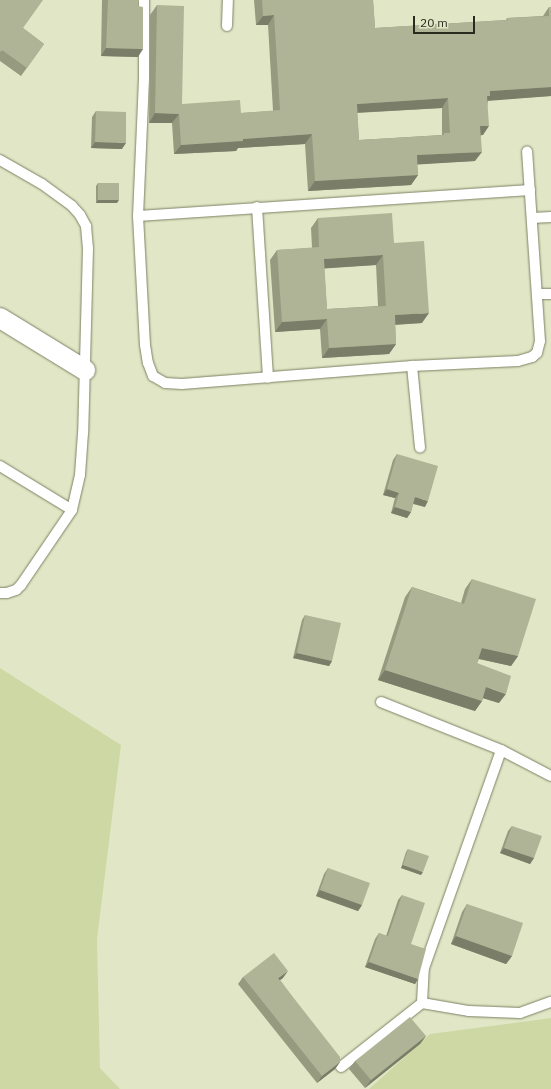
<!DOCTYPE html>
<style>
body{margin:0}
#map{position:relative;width:551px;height:1089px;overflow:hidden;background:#e1e7c6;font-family:"IBM Plex Sans",sans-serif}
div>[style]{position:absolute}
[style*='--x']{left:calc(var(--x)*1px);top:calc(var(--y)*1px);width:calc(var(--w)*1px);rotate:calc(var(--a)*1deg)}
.green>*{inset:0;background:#ced8a5}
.roads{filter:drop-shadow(0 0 1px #7c8264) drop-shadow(0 0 1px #7c8264)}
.service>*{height:10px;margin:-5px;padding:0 5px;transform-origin:5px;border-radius:5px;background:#fff}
.minor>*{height:20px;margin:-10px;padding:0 10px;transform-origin:10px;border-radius:10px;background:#fff}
.wall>*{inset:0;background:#969b80}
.shaded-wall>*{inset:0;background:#7a7e68}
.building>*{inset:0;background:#aeb495}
span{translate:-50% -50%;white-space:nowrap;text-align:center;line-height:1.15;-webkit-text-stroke:3.5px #e1e7c6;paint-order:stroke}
.scale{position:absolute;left:413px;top:16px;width:62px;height:18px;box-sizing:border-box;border:2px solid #292b1f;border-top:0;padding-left:5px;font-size:12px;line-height:14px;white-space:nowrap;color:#292b1f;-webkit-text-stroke:3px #e1e7c6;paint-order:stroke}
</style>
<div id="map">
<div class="green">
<div style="clip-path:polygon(0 668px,121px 745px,97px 939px,100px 1068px,120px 1089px,0 1089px)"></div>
<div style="clip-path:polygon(551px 1018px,551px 1089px,369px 1089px,430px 1034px)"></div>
</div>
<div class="roads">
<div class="service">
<div style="--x:144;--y:0;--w:79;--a:90"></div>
<div style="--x:144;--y:79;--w:137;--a:92.5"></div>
<div style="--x:138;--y:216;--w:129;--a:86.9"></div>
<div style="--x:145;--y:345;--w:18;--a:81"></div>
<div style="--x:148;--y:363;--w:14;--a:69"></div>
<div style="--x:153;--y:376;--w:14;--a:30"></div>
<div style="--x:165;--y:383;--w:17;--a:3"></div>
<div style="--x:182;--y:384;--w:231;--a:-4.5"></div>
<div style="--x:412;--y:366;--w:106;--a:-2.7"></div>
<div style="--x:518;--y:361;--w:15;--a:-16"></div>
<div style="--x:532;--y:357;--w:6;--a:-39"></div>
<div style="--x:537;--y:353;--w:12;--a:-76"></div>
<div style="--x:540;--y:341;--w:190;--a:-93.9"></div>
<div style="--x:227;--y:26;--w:26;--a:-88"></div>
<div style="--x:0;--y:160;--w:48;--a:29.7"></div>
<div style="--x:42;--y:184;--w:37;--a:36"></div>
<div style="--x:72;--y:206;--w:12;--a:48"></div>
<div style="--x:80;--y:215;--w:13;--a:61"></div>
<div style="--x:86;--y:226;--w:22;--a:85"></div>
<div style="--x:88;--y:248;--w:185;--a:91.5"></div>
<div style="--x:83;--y:433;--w:42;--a:94.1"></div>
<div style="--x:80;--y:475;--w:36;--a:103"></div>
<div style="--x:72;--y:510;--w:91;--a:124.2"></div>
<div style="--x:21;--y:585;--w:7;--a:135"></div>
<div style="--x:16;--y:590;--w:9;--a:162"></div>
<div style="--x:7;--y:593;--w:7;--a:180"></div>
<div style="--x:257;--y:207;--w:171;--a:86.3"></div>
<div style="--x:138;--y:216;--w:393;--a:-3.8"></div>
<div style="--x:532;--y:218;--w:19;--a:-3"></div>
<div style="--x:537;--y:294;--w:14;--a:0"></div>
<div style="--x:412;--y:366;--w:82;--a:84.4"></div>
<div style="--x:0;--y:466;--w:84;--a:31.4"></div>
<div style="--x:381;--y:702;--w:129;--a:21.8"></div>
<div style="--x:501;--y:750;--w:56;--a:27.5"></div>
<div style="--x:422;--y:1003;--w:48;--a:9.7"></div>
<div style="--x:469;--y:1011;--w:51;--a:2.2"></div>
<div style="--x:520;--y:1013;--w:33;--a:-20"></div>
<div style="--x:341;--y:1067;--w:103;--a:-38.3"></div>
<div style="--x:422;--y:1003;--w:35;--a:-87"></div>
<div style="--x:424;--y:968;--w:231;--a:-70.5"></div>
</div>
<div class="minor">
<div style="--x:0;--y:318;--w:100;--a:31.5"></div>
</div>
</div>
<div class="wall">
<div style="clip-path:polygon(0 0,23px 28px,44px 44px,21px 76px,0 61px)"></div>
<div style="clip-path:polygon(102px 0,138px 0,138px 57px,101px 56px)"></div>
<div style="clip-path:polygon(evenodd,254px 0,373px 0,375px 28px,506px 20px,507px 18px,543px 16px,549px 7px,551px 96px,488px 100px,483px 135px,481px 135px,475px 161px,417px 164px,418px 175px,411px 185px,308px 191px,305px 144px,238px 148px,236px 151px,174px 154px,172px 123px,149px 123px,150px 15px,157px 5px,182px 104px,241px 113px,273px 111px,268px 25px,256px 25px,254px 0,442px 108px,442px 135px,359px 140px,357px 113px,442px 108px)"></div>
<div style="clip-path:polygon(96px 111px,122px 149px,91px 148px,92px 117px)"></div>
<div style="clip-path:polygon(98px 183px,117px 203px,96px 203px,96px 186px)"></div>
<div style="clip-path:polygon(evenodd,318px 218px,394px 243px,422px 323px,395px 325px,396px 344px,389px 354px,322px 358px,320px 329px,275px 332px,270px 260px,277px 250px,312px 248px,311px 228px,318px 218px,376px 265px,378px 306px,327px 309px,324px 268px,376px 265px)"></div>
<div style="clip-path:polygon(397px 454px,425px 507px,413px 504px,411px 512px,407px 518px,391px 513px,395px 498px,383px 495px,393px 460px)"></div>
<div style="clip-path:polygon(472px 579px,518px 656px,511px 666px,479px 659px,477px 663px,499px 703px,483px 698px,482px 701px,475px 711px,378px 680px,405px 597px,412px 587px,461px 603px,465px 589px)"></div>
<div style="clip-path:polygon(305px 615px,332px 661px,329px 666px,293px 658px,302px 620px)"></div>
<div style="clip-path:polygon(512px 826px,534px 858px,530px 864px,500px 853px,508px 831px)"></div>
<div style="clip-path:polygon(408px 849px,421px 875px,401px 868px,406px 852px)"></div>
<div style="clip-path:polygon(328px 868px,362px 905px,358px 911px,316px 896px,324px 874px)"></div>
<div style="clip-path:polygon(402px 895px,411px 944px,418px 979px,415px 984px,365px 967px,375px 939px,379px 933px,386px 936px,398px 900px)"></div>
<div style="clip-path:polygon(467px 904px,512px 956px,506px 964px,451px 944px,462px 912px)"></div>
<div style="clip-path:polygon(243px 977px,283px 978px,280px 980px,340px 1062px,335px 1069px,317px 1083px,238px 984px)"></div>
<div style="clip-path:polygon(426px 1036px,420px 1044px,365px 1088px,349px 1069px,355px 1061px)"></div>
</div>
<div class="shaded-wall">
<div style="clip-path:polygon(274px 15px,268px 25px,256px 25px,263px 16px)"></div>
<div style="clip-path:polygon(106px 48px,143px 49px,138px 57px,101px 56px)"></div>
<div style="clip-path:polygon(551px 87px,551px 96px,487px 101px,483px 105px,490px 91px)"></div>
<div style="clip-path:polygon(448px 98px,442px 108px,350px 113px,357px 104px)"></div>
<div style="clip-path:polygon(155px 113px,179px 114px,172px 123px,149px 123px)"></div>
<div style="clip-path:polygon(480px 126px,489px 126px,483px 135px,474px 136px)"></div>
<div style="clip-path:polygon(312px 134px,305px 144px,238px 148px,236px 151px,174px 154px,181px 145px,243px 139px)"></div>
<div style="clip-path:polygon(95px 142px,126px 143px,122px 149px,91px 148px)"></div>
<div style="clip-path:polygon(482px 152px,475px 161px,410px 165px,417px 155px)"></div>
<div style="clip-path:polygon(418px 175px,411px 185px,308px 191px,315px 181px)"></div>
<div style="clip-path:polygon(98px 200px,119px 200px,117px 203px,96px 203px)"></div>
<div style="clip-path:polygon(383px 255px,376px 265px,317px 269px,324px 259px)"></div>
<div style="clip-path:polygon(429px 313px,422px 323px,388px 325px,395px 315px)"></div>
<div style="clip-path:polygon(327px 319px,320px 329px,275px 332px,282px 322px)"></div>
<div style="clip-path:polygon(396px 344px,389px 354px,322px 358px,329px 348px)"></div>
<div style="clip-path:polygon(387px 489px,399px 493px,395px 498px,383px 495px)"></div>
<div style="clip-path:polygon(415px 497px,428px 501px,425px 507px,411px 503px)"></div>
<div style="clip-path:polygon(395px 507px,411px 512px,407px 518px,391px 513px)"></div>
<div style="clip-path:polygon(482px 648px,518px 656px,511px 666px,475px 658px)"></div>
<div style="clip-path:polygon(297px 653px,332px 661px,329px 666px,293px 658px)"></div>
<div style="clip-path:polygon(385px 670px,482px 701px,475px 711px,378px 680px)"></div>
<div style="clip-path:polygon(486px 687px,506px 694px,499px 703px,479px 697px)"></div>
<div style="clip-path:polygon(504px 848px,534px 858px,530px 864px,500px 853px)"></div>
<div style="clip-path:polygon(403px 865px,423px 872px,421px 875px,401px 868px)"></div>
<div style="clip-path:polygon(320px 890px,362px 905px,358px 911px,316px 896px)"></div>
<div style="clip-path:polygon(456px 936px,512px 956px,506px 964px,451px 944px)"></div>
<div style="clip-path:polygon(369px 962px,418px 979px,415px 984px,365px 967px)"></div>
<div style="clip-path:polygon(288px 971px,283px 978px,273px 985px,278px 978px)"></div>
<div style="clip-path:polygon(426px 1036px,420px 1044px,365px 1088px,371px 1080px)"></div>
<div style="clip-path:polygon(340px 1062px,335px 1069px,317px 1083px,322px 1076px)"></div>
</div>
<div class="building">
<div style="clip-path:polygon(0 0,43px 0,23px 28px,44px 44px,27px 68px,2px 50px,1px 52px,0 51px)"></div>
<div style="clip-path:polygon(108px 0,138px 0,138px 6px,143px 7px,143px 49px,106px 48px)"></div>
<div style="clip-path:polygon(evenodd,262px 0,373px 0,375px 28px,508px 20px,507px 18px,549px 16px,549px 7px,551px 7px,551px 87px,490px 91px,490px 96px,487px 96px,489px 126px,480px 126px,482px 152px,417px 155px,418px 175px,315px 181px,312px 134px,243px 139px,243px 141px,181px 145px,179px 114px,155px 113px,157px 5px,184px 6px,182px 104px,240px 100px,241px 113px,280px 110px,274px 15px,263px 16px,262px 0,448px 98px,450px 133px,444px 133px,444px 135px,359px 140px,357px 104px,448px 98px)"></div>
<div style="clip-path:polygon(96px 111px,126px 112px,126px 143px,95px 142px)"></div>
<div style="clip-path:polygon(98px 183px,119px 183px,119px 200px,98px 200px)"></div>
<div style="clip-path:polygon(evenodd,392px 213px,394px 243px,424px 241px,429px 313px,395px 315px,396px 344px,329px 348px,327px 319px,282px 322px,277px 250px,319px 247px,318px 218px,392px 213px,383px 255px,386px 306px,327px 309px,324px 259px,383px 255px)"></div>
<div style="clip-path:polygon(397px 454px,438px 466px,428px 501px,415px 497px,411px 512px,395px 507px,399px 493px,387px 489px)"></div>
<div style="clip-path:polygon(472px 579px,536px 599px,518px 656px,482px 648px,477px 663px,511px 676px,506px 694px,486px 687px,482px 701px,385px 670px,412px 587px,464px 604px)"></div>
<div style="clip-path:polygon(305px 615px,341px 623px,332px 661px,297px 653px)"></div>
<div style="clip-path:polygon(512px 826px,542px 836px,534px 858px,504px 848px)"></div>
<div style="clip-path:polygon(408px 849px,429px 856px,423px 872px,403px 865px)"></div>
<div style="clip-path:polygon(328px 868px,370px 883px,362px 905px,320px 890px)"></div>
<div style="clip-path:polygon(402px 895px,425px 903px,411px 944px,426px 949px,418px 979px,369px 962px,379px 933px,388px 936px)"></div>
<div style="clip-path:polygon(467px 904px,523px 923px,512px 956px,456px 936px)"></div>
<div style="clip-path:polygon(274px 953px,288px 971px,278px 978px,340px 1057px,340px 1062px,322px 1076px,243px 977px)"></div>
<div style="clip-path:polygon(410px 1017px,426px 1036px,371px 1080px,355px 1061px)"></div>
</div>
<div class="scale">20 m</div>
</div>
